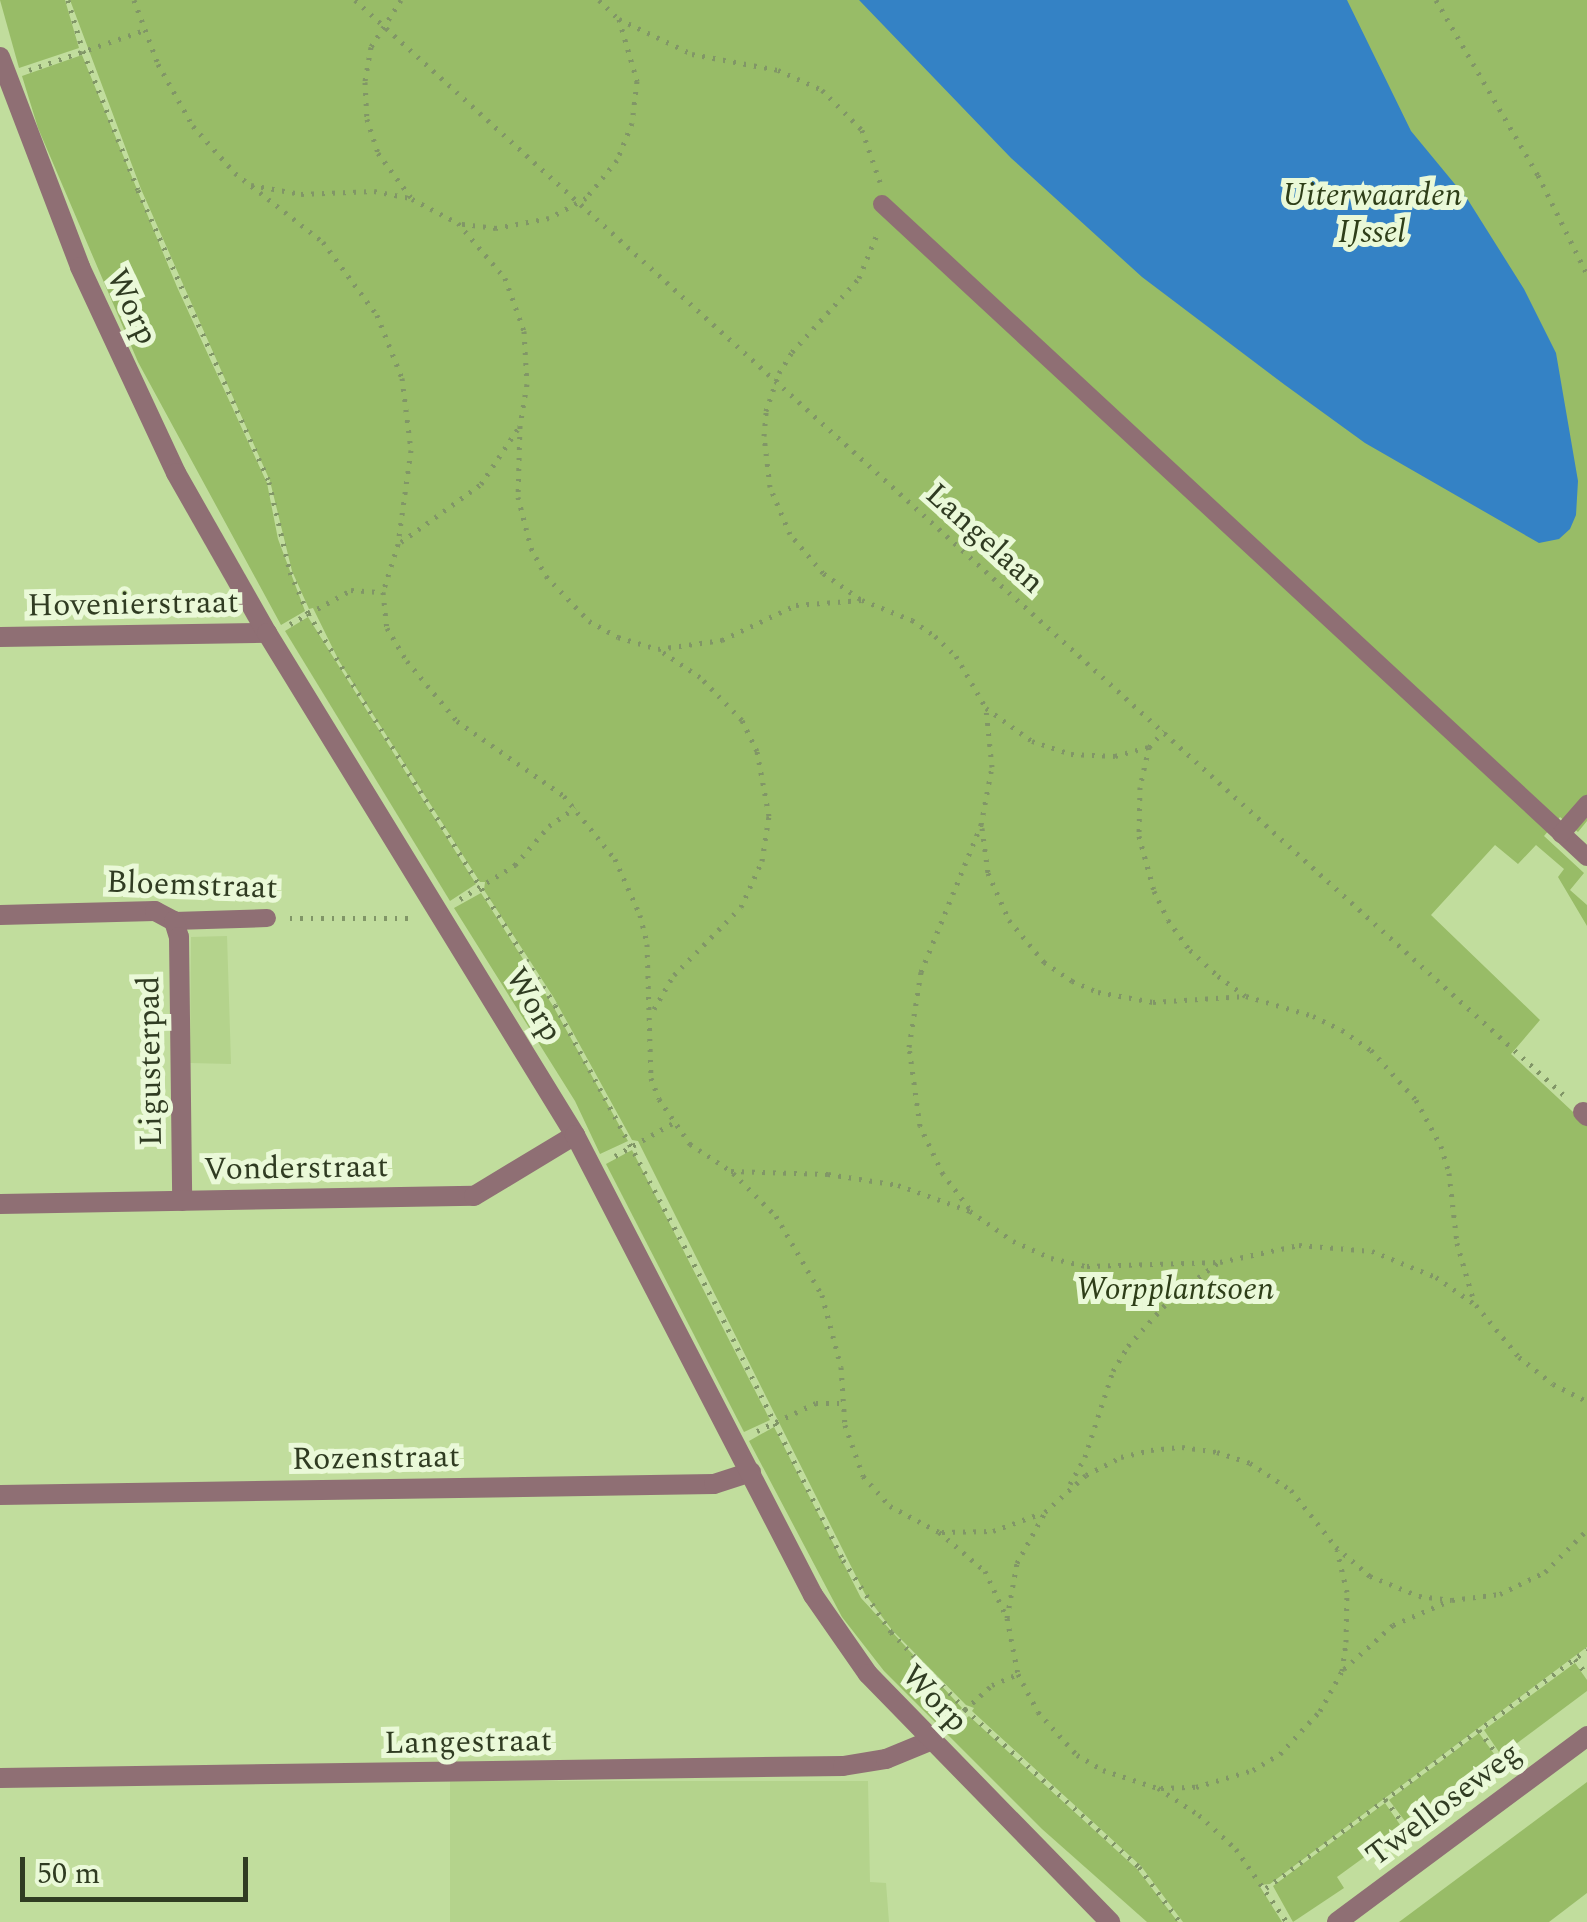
<!DOCTYPE html>
<style>
body{margin:0}
#map{position:relative;width:1587px;height:1922px;overflow:hidden;background:#c1dd9d;font-family:Spectral,serif}
div>[style]{position:absolute}
[style*='--x']{left:calc(var(--x)*1px);top:calc(var(--y)*1px);width:calc(var(--w)*1px);rotate:calc(var(--a)*1deg)}
.built>*{inset:0;background:#b4d38c}
.green>*{inset:0;background:#98bc67}
.water>*{inset:0;background:#3482c5}
.path>*{height:5px;margin-top:-2.5px;transform-origin:0;background:repeating-linear-gradient(90deg,#819667 0 2.5px,transparent 0 10.5px)}
.service>*{height:18px;margin:-9px;padding:0 9px;transform-origin:9px;border-radius:9px;background:#8f6f74}
.minor>*{height:20px;margin:-10px;padding:0 10px;transform-origin:10px;border-radius:10px;background:#8f6f74}
.tertiary>*{height:20px;margin:-10px;padding:0 10px;transform-origin:10px;border-radius:10px;background:#8f6f74}
span{translate:-50% -50%;white-space:nowrap;text-align:center;line-height:1.15;-webkit-text-stroke:10px #eaf9d8;paint-order:stroke}
.park-label{font-size:32px;color:#2e3e18;font-style:italic}
.street-label{font-size:32px;color:#303c22}
.scale{position:absolute;left:20px;top:1857px;width:228px;height:45px;box-sizing:border-box;border:5px solid #303c22;border-top:0;padding-left:12px;font-size:30px;line-height:35px;white-space:nowrap;color:#303c22;-webkit-text-stroke:8px #eaf9d8;paint-order:stroke}
</style>
<div id="map">
<div class="built">
<div style="clip-path:polygon(227px 936px,231px 1064px,190px 1063px,191px 937px)"></div>
<div style="clip-path:polygon(450px 1781px,868px 1781px,870px 1882px,886px 1883px,889px 1922px,450px 1922px)"></div>
</div>
<div class="green">
<div style="clip-path:polygon(0 0,65px 0,79px 48px,19px 68px)"></div>
<div style="clip-path:polygon(70px 0,1587px 0,1587px 821px,1578px 832px,1560px 817px,1544px 836px,1584px 873px,1570px 890px,1587px 905px,1587px 926px,1558px 877px,1564px 869px,1536px 845px,1518px 864px,1495px 845px,1431px 915px,1540px 1020px,1511px 1054px,1587px 1125px,1587px 1647px,1270px 1884px,1259px 1885px,1282px 1922px,1183px 1922px,1141px 1866px,972px 1711px,974px 1708px,966px 1705px,892px 1630px,865px 1594px,638px 1141px,632px 1140px,554px 998px,484px 890px,485px 882px,480px 882px,339px 661px,313px 608px,309px 609px,292px 571px,270px 481px,141px 189px)"></div>
<div style="clip-path:polygon(82px 55px,177px 287px,267px 483px,278px 539px,305px 611px,281px 625px,138px 362px,38px 128px,22px 76px)"></div>
<div style="clip-path:polygon(308px 617px,476px 884px,450px 901px,285px 631px)"></div>
<div style="clip-path:polygon(481px 893px,553px 1006px,628px 1141px,600px 1154px,575px 1101px,454px 908px)"></div>
<div style="clip-path:polygon(632px 1150px,770px 1420px,744px 1432px,606px 1164px)"></div>
<div style="clip-path:polygon(774px 1427px,861px 1598px,962px 1708px,941px 1728px,884px 1671px,842px 1617px,749px 1441px)"></div>
<div style="clip-path:polygon(1575px 1663px,1587px 1680px,1587px 1691px,1501px 1755px,1484px 1730px)"></div>
<div style="clip-path:polygon(969px 1716px,1137px 1869px,1178px 1922px,1147px 1922px,1042px 1829px,947px 1734px)"></div>
<div style="clip-path:polygon(1479px 1733px,1497px 1758px,1408px 1825px,1389px 1800px)"></div>
<div style="clip-path:polygon(1587px 1782px,1587px 1893px,1549px 1922px,1399px 1922px)"></div>
<div style="clip-path:polygon(1385px 1803px,1403px 1829px,1337px 1877px,1344px 1888px,1293px 1922px,1273px 1886px)"></div>
</div>
<div class="water">
<div style="clip-path:polygon(859px 0,1347px 0,1411px 131px,1468px 200px,1524px 289px,1556px 353px,1578px 481px,1576px 515px,1570px 529px,1559px 539px,1539px 543px,1365px 443px,1285px 385px,1142px 277px,1011px 158px)"></div>
</div>
<div class="path">
<div style="--x:68;--y:0;--w:53;--a:73.6"></div>
<div style="--x:83;--y:51;--w:149;--a:68.4"></div>
<div style="--x:138;--y:190;--w:320;--a:65.8"></div>
<div style="--x:269;--y:482;--w:92;--a:76.9"></div>
<div style="--x:290;--y:572;--w:45;--a:66.3"></div>
<div style="--x:308;--y:613;--w:463;--a:57.8"></div>
<div style="--x:555;--y:1005;--w:336;--a:61.8"></div>
<div style="--x:714;--y:1301;--w:289;--a:63.5"></div>
<div style="--x:843;--y:1560;--w:87;--a:56.3"></div>
<div style="--x:891;--y:1632;--w:107;--a:46.1"></div>
<div style="--x:965;--y:1709;--w:235;--a:42.2"></div>
<div style="--x:1139;--y:1867;--w:69;--a:53.3"></div>
<div style="--x:134;--y:0;--w:68;--a:69.4"></div>
<div style="--x:158;--y:64;--w:71;--a:60.6"></div>
<div style="--x:193;--y:126;--w:63;--a:48.2"></div>
<div style="--x:235;--y:173;--w:112;--a:38.1"></div>
<div style="--x:323;--y:242;--w:91;--a:53.5"></div>
<div style="--x:377;--y:315;--w:68;--a:68.4"></div>
<div style="--x:402;--y:378;--w:73;--a:82.9"></div>
<div style="--x:411;--y:450;--w:95;--a:97.9"></div>
<div style="--x:398;--y:544;--w:50;--a:107.4"></div>
<div style="--x:383;--y:592;--w:36;--a:84"></div>
<div style="--x:387;--y:628;--w:39;--a:59"></div>
<div style="--x:407;--y:661;--w:78;--a:50.2"></div>
<div style="--x:457;--y:721;--w:131;--a:35"></div>
<div style="--x:564;--y:796;--w:81;--a:51"></div>
<div style="--x:615;--y:859;--w:61;--a:65.9"></div>
<div style="--x:640;--y:915;--w:30;--a:76"></div>
<div style="--x:647;--y:944;--w:134;--a:88.3"></div>
<div style="--x:651;--y:1078;--w:22;--a:69"></div>
<div style="--x:659;--y:1099;--w:55;--a:55.4"></div>
<div style="--x:690;--y:1144;--w:49;--a:33.4"></div>
<div style="--x:731;--y:1171;--w:97;--a:1.8"></div>
<div style="--x:828;--y:1174;--w:71;--a:8.9"></div>
<div style="--x:898;--y:1185;--w:77;--a:19.9"></div>
<div style="--x:970;--y:1211;--w:52;--a:34.9"></div>
<div style="--x:1013;--y:1241;--w:42;--a:24.1"></div>
<div style="--x:1051;--y:1258;--w:37;--a:13"></div>
<div style="--x:1087;--y:1266;--w:133;--a:-1.7"></div>
<div style="--x:1220;--y:1262;--w:81;--a:-12.1"></div>
<div style="--x:1299;--y:1245;--w:73;--a:4.7"></div>
<div style="--x:1372;--y:1251;--w:69;--a:22.1"></div>
<div style="--x:1436;--y:1277;--w:49;--a:35"></div>
<div style="--x:1476;--y:1305;--w:67;--a:50.4"></div>
<div style="--x:1519;--y:1357;--w:43;--a:38.5"></div>
<div style="--x:1553;--y:1384;--w:38;--a:27"></div>
<div style="--x:355;--y:0;--w:1634;--a:42.17"></div>
<div style="--x:401;--y:0;--w:56;--a:122.6"></div>
<div style="--x:371;--y:47;--w:36;--a:100"></div>
<div style="--x:365;--y:82;--w:37;--a:87"></div>
<div style="--x:367;--y:119;--w:36;--a:72"></div>
<div style="--x:378;--y:153;--w:57;--a:53.5"></div>
<div style="--x:412;--y:199;--w:52;--a:27.6"></div>
<div style="--x:599;--y:0;--w:28;--a:44"></div>
<div style="--x:619;--y:19;--w:65;--a:73.8"></div>
<div style="--x:637;--y:81;--w:42;--a:96.8"></div>
<div style="--x:632;--y:123;--w:40;--a:112"></div>
<div style="--x:617;--y:160;--w:49;--a:129.2"></div>
<div style="--x:586;--y:198;--w:42;--a:151.6"></div>
<div style="--x:549;--y:218;--w:54;--a:169.3"></div>
<div style="--x:496;--y:228;--w:38;--a:-173"></div>
<div style="--x:458;--y:223;--w:72;--a:49.5"></div>
<div style="--x:505;--y:278;--w:56;--a:70.3"></div>
<div style="--x:524;--y:331;--w:53;--a:86.8"></div>
<div style="--x:527;--y:384;--w:43;--a:99.5"></div>
<div style="--x:520;--y:426;--w:71;--a:91.6"></div>
<div style="--x:518;--y:497;--w:53;--a:75.7"></div>
<div style="--x:531;--y:548;--w:32;--a:62"></div>
<div style="--x:546;--y:576;--w:62;--a:46.3"></div>
<div style="--x:589;--y:621;--w:33;--a:29"></div>
<div style="--x:618;--y:637;--w:42;--a:16.7"></div>
<div style="--x:658;--y:649;--w:65;--a:-8"></div>
<div style="--x:722;--y:640;--w:82;--a:-25.3"></div>
<div style="--x:796;--y:605;--w:66;--a:-4.3"></div>
<div style="--x:862;--y:600;--w:54;--a:21.8"></div>
<div style="--x:912;--y:620;--w:28;--a:35"></div>
<div style="--x:935;--y:636;--w:29;--a:44"></div>
<div style="--x:956;--y:656;--w:60;--a:60"></div>
<div style="--x:986;--y:708;--w:57;--a:35.7"></div>
<div style="--x:1032;--y:741;--w:41;--a:18.4"></div>
<div style="--x:1071;--y:754;--w:44;--a:2.6"></div>
<div style="--x:1115;--y:756;--w:35;--a:-15"></div>
<div style="--x:1149;--y:747;--w:22;--a:-47"></div>
<div style="--x:1436;--y:0;--w:203;--a:59.8"></div>
<div style="--x:1538;--y:175;--w:110;--a:63.7"></div>
<div style="--x:619;--y:19;--w:81;--a:25.6"></div>
<div style="--x:692;--y:54;--w:87;--a:10.5"></div>
<div style="--x:778;--y:70;--w:48;--a:24.4"></div>
<div style="--x:822;--y:90;--w:57;--a:45"></div>
<div style="--x:862;--y:130;--w:55;--a:70.9"></div>
<div style="--x:29;--y:70;--w:123;--a:-19"></div>
<div style="--x:251;--y:185;--w:51;--a:10.2"></div>
<div style="--x:301;--y:194;--w:73;--a:-2.4"></div>
<div style="--x:374;--y:191;--w:36;--a:11"></div>
<div style="--x:401;--y:542;--w:99;--a:-35.9"></div>
<div style="--x:481;--y:484;--w:69;--a:-56.3"></div>
<div style="--x:860;--y:599;--w:45;--a:-144.9"></div>
<div style="--x:823;--y:573;--w:51;--a:-130.2"></div>
<div style="--x:790;--y:534;--w:51;--a:-113.1"></div>
<div style="--x:770;--y:487;--w:51;--a:-96.7"></div>
<div style="--x:764;--y:436;--w:25;--a:-85"></div>
<div style="--x:766;--y:411;--w:40;--a:-71.1"></div>
<div style="--x:779;--y:373;--w:25;--a:-58"></div>
<div style="--x:792;--y:352;--w:100;--a:-47.8"></div>
<div style="--x:859;--y:278;--w:50;--a:-67.6"></div>
<div style="--x:290;--y:624;--w:70;--a:-29.1"></div>
<div style="--x:351;--y:590;--w:32;--a:4"></div>
<div style="--x:1149;--y:747;--w:41;--a:102.7"></div>
<div style="--x:1140;--y:787;--w:49;--a:91.2"></div>
<div style="--x:1139;--y:836;--w:57;--a:74.7"></div>
<div style="--x:1154;--y:891;--w:32;--a:64"></div>
<div style="--x:1168;--y:920;--w:37;--a:54"></div>
<div style="--x:1190;--y:950;--w:38;--a:43"></div>
<div style="--x:1218;--y:976;--w:34;--a:36"></div>
<div style="--x:1246;--y:996;--w:70;--a:16.6"></div>
<div style="--x:1313;--y:1016;--w:32;--a:26"></div>
<div style="--x:1342;--y:1030;--w:35;--a:35"></div>
<div style="--x:1371;--y:1050;--w:67;--a:48"></div>
<div style="--x:1416;--y:1100;--w:52;--a:61.5"></div>
<div style="--x:1441;--y:1146;--w:28;--a:73"></div>
<div style="--x:1449;--y:1173;--w:70;--a:83.5"></div>
<div style="--x:1457;--y:1243;--w:61;--a:73.9"></div>
<div style="--x:982;--y:828;--w:45;--a:82.4"></div>
<div style="--x:988;--y:873;--w:51;--a:65.9"></div>
<div style="--x:1009;--y:920;--w:55;--a:50.2"></div>
<div style="--x:1044;--y:962;--w:34;--a:34"></div>
<div style="--x:1072;--y:981;--w:28;--a:23"></div>
<div style="--x:1098;--y:992;--w:56;--a:10.3"></div>
<div style="--x:1153;--y:1002;--w:93;--a:-3.7"></div>
<div style="--x:460;--y:899;--w:65;--a:-31.7"></div>
<div style="--x:515;--y:865;--w:52;--a:-48.9"></div>
<div style="--x:549;--y:826;--w:32;--a:-35"></div>
<div style="--x:290;--y:918;--w:123;--a:0"></div>
<div style="--x:654;--y:1009;--w:39;--a:-60"></div>
<div style="--x:674;--y:975;--w:95;--a:-45.4"></div>
<div style="--x:741;--y:907;--w:51;--a:-65.5"></div>
<div style="--x:762;--y:861;--w:46;--a:-81.2"></div>
<div style="--x:769;--y:816;--w:66;--a:-100.5"></div>
<div style="--x:757;--y:751;--w:34;--a:-116"></div>
<div style="--x:742;--y:720;--w:60;--a:-134.3"></div>
<div style="--x:700;--y:677;--w:47;--a:-146.3"></div>
<div style="--x:615;--y:1156;--w:67;--a:-29.6"></div>
<div style="--x:733;--y:1173;--w:61;--a:45"></div>
<div style="--x:776;--y:1216;--w:91;--a:59.8"></div>
<div style="--x:822;--y:1295;--w:74;--a:75.2"></div>
<div style="--x:841;--y:1367;--w:58;--a:86.1"></div>
<div style="--x:845;--y:1425;--w:54;--a:70.6"></div>
<div style="--x:863;--y:1476;--w:40;--a:48"></div>
<div style="--x:890;--y:1506;--w:55;--a:28"></div>
<div style="--x:939;--y:1532;--w:60;--a:40.3"></div>
<div style="--x:985;--y:1571;--w:52;--a:64.9"></div>
<div style="--x:1007;--y:1618;--w:57;--a:78.9"></div>
<div style="--x:1018;--y:1674;--w:43;--a:62.2"></div>
<div style="--x:1038;--y:1712;--w:58;--a:47.8"></div>
<div style="--x:1077;--y:1755;--w:30;--a:30"></div>
<div style="--x:1103;--y:1770;--w:58;--a:18.1"></div>
<div style="--x:1158;--y:1788;--w:49;--a:33.4"></div>
<div style="--x:1199;--y:1815;--w:50;--a:42.6"></div>
<div style="--x:1236;--y:1849;--w:89;--a:55.1"></div>
<div style="--x:969;--y:1208;--w:43;--a:-127.4"></div>
<div style="--x:943;--y:1174;--w:53;--a:-115.6"></div>
<div style="--x:920;--y:1126;--w:80;--a:-97.9"></div>
<div style="--x:909;--y:1047;--w:76;--a:-80.9"></div>
<div style="--x:921;--y:972;--w:159;--a:-67.8"></div>
<div style="--x:981;--y:825;--w:59;--a:-79.3"></div>
<div style="--x:992;--y:767;--w:58;--a:-95.9"></div>
<div style="--x:757;--y:1431;--w:65;--a:-25.4"></div>
<div style="--x:816;--y:1403;--w:27;--a:0"></div>
<div style="--x:1070;--y:1484;--w:31;--a:-61"></div>
<div style="--x:1085;--y:1457;--w:90;--a:-72"></div>
<div style="--x:1113;--y:1371;--w:29;--a:-59"></div>
<div style="--x:1128;--y:1346;--w:67;--a:-48"></div>
<div style="--x:1173;--y:1296;--w:56;--a:-36.3"></div>
<div style="--x:942;--y:1532;--w:51;--a:-1.1"></div>
<div style="--x:993;--y:1531;--w:52;--a:-20.2"></div>
<div style="--x:1007;--y:1618;--w:56;--a:-79.7"></div>
<div style="--x:1017;--y:1563;--w:58;--a:-61.2"></div>
<div style="--x:1045;--y:1512;--w:55;--a:-42.1"></div>
<div style="--x:1086;--y:1475;--w:39;--a:-27"></div>
<div style="--x:1121;--y:1457;--w:31;--a:-13"></div>
<div style="--x:1151;--y:1450;--w:31;--a:-6"></div>
<div style="--x:1182;--y:1447;--w:35;--a:8"></div>
<div style="--x:1217;--y:1452;--w:35;--a:18"></div>
<div style="--x:1250;--y:1463;--w:49;--a:33.4"></div>
<div style="--x:1291;--y:1490;--w:73;--a:51.7"></div>
<div style="--x:1336;--y:1547;--w:45;--a:40.5"></div>
<div style="--x:1370;--y:1576;--w:53;--a:22.2"></div>
<div style="--x:1419;--y:1596;--w:33;--a:7"></div>
<div style="--x:1452;--y:1600;--w:48;--a:-7.1"></div>
<div style="--x:1500;--y:1594;--w:50;--a:-26.1"></div>
<div style="--x:1545;--y:1572;--w:59;--a:-45"></div>
<div style="--x:1575;--y:1659;--w:20;--a:53"></div>
<div style="--x:1344;--y:1669;--w:66;--a:-41.9"></div>
<div style="--x:1393;--y:1625;--w:63;--a:-23.3"></div>
<div style="--x:949;--y:1724;--w:58;--a:-42.2"></div>
<div style="--x:992;--y:1685;--w:28;--a:-23"></div>
<div style="--x:1479;--y:1730;--w:47;--a:53.6"></div>
<div style="--x:1161;--y:1788;--w:35;--a:-2"></div>
<div style="--x:1196;--y:1787;--w:59;--a:-16.6"></div>
<div style="--x:1253;--y:1770;--w:31;--a:-31"></div>
<div style="--x:1280;--y:1754;--w:59;--a:-47.1"></div>
<div style="--x:1320;--y:1711;--w:46;--a:-61.2"></div>
<div style="--x:1342;--y:1671;--w:29;--a:-82"></div>
<div style="--x:1346;--y:1642;--w:50;--a:-88.9"></div>
<div style="--x:1347;--y:1592;--w:43;--a:-103.4"></div>
<div style="--x:1385;--y:1799;--w:47;--a:53.6"></div>
<div style="--x:1266;--y:1888;--w:400;--a:-36.6"></div>
</div>
<div class="service">
<div style="--x:882;--y:204;--w:961;--a:42.81"></div>
<div style="--x:1561;--y:834;--w:40;--a:-49"></div>
<div style="--x:174;--y:921;--w:93;--a:-1.8"></div>
</div>
<div class="minor">
<div style="--x:0;--y:637;--w:267;--a:-0.9"></div>
<div style="--x:0;--y:915;--w:155;--a:-1.5"></div>
<div style="--x:155;--y:911;--w:21;--a:28"></div>
<div style="--x:174;--y:921;--w:17;--a:73"></div>
<div style="--x:179;--y:937;--w:264;--a:89.3"></div>
<div style="--x:1583;--y:1112;--w:6;--a:45"></div>
<div style="--x:0;--y:1204;--w:474;--a:-1"></div>
<div style="--x:474;--y:1196;--w:118;--a:-31.1"></div>
<div style="--x:0;--y:1495;--w:714;--a:-0.88"></div>
<div style="--x:714;--y:1484;--w:39;--a:-18"></div>
<div style="--x:0;--y:1778;--w:843;--a:-0.82"></div>
<div style="--x:843;--y:1766;--w:44;--a:-9.2"></div>
<div style="--x:886;--y:1759;--w:50;--a:-22.4"></div>
<div style="--x:1337;--y:1922;--w:312;--a:-36.6"></div>
</div>
<div class="tertiary">
<div style="--x:0;--y:57;--w:225;--a:69.1"></div>
<div style="--x:80;--y:267;--w:227;--a:65"></div>
<div style="--x:176;--y:473;--w:184;--a:60.4"></div>
<div style="--x:267;--y:633;--w:589;--a:58.47"></div>
<div style="--x:575;--y:1135;--w:518;--a:62.64"></div>
<div style="--x:813;--y:1595;--w:96;--a:55.2"></div>
<div style="--x:868;--y:1674;--w:347;--a:45.7"></div>
</div>
<div class="park-label">
<span style="left:1372px;top:215px">Uiterwaarden<br>IJssel</span>
<span style="left:1175px;top:1290px">Worpplantsoen</span>
</div>
<div class="street-label">
<span style="left:131px;top:307px;rotate:65deg">Worp</span>
<span style="left:984px;top:539px;rotate:42deg">Langelaan</span>
<span style="left:133px;top:605px;rotate:-1deg">Hovenierstraat</span>
<span style="left:192px;top:886px;rotate:2deg">Bloemstraat</span>
<span style="left:533px;top:1005px;rotate:59deg">Worp</span>
<span style="left:151px;top:1061px;rotate:-91deg">Ligusterpad</span>
<span style="left:296px;top:1169px;rotate:-1deg">Vonderstraat</span>
<span style="left:376px;top:1459px;rotate:-1deg">Rozenstraat</span>
<span style="left:934px;top:1699px;rotate:46deg">Worp</span>
<span style="left:468px;top:1743px;rotate:-1deg">Langestraat</span>
<span style="left:1444px;top:1805px;rotate:-37deg">Twelloseweg</span>
</div>
<div class="scale">50 m</div>
</div>
